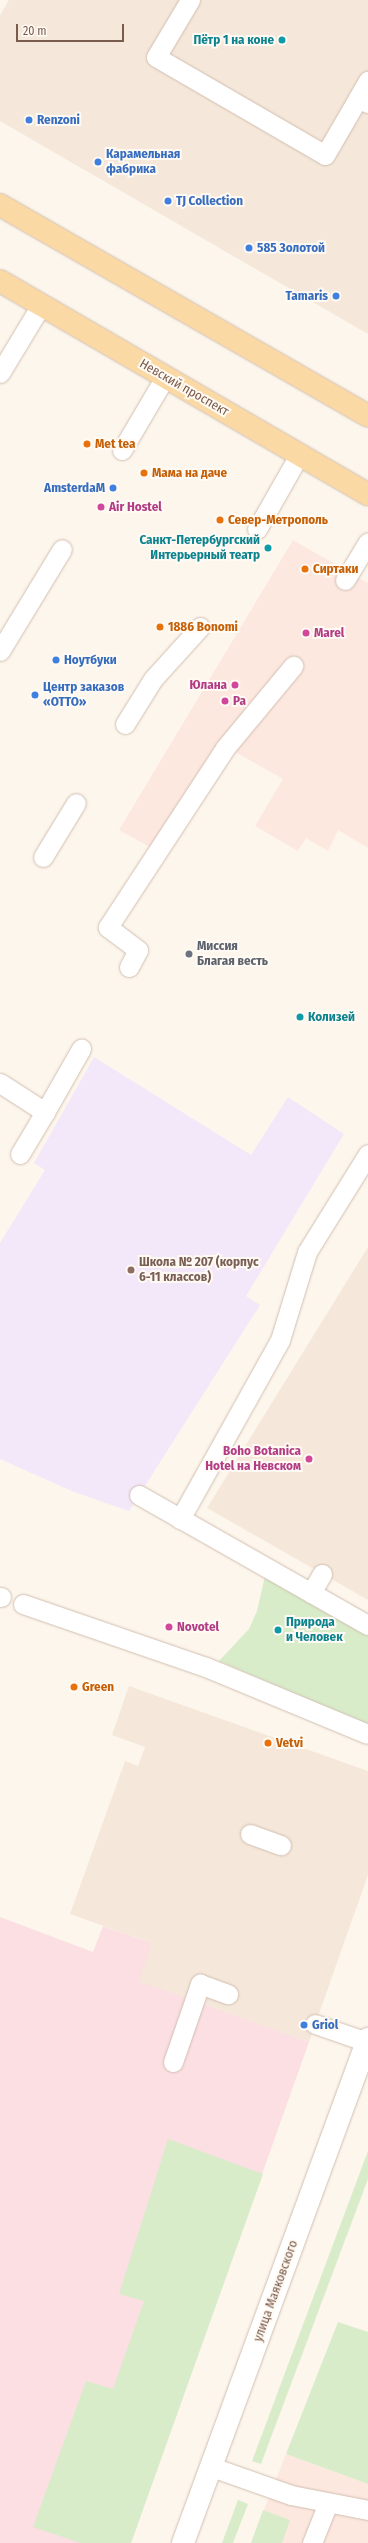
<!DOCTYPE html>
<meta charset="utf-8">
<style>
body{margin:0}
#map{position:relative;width:368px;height:2543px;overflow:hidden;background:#fdf6ec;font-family:"Fira Sans Condensed",sans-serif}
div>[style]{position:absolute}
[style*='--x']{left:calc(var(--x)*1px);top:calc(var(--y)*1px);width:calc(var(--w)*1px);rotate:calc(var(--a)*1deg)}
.residential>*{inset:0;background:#f5e8da}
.commercial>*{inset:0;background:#fde8e0}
.education>*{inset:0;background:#f3e8fa}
.medical>*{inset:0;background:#fbdfe3}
.green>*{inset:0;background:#d8ecc9}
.roads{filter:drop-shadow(0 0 1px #d1beb0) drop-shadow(0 0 1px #d1beb0)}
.lane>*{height:19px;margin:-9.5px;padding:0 9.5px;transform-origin:9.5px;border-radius:9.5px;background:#fff}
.secondary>*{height:22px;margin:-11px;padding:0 11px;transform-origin:11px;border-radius:11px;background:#fff}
.primary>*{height:22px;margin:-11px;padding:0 11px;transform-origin:11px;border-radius:11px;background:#fbd9a5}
.dots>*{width:11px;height:11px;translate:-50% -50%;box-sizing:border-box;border:2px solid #fffaf3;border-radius:50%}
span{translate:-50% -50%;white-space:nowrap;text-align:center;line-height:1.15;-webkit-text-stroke:4px #fffaf3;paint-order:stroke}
.culture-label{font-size:13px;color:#0d838f;font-weight:700}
.right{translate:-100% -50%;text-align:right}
.left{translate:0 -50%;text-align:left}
.shop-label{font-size:13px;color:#366cbe;font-weight:700}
.street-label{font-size:13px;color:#7a5c4d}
.food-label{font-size:13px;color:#c56008;font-weight:700}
.hotel-label{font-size:13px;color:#b23c85;font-weight:700}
.worship-label{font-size:13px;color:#5b616d;font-weight:700}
.education-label{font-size:13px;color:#785e54;font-weight:700}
.scale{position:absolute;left:16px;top:24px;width:108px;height:18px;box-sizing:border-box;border:2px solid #7a5c4d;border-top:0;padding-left:5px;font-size:12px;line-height:14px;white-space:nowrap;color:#7a5c4d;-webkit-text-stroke:3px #fffaf3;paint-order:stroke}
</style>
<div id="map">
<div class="residential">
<div style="clip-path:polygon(9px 0,368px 0,368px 334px,0 121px,0 15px)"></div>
<div style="clip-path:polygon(368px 1247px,368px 1600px,207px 1508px)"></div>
<div style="clip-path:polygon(129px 1686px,368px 1771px,368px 1875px,309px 2042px,138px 1981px,152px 1943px,70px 1914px,125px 1761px,138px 1766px,145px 1747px,112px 1735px)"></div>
</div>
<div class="commercial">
<div style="clip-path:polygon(293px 540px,368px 583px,368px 848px,338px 830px,328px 851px,306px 838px,298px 851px,255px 826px,283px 779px,219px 743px,155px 850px,119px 830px)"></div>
<div style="clip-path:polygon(286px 2454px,368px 2484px,368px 2543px,251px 2543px)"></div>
</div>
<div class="education">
<div style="clip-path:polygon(94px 1057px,251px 1155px,288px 1097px,344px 1134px,246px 1296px,260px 1305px,129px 1511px,74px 1492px,0 1459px,0 1243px,45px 1170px,34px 1163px)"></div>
</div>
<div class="medical">
<div style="clip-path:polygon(0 1917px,93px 1952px,103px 1926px,152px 1943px,139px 1981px,309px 2042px,131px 2543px,0 2543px)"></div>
</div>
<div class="green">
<div style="clip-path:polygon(265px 1576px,368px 1633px,368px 1725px,219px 1661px,249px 1629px,257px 1611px)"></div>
<div style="clip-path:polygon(168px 2139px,263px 2174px,131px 2543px,81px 2543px,33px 2527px,86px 2381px,113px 2389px,144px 2301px,119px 2294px)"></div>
<div style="clip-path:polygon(368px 2151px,368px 2179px,261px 2464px,252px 2461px)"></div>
<div style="clip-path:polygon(338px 2322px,368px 2332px,368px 2484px,286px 2454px)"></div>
<div style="clip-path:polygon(238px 2500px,248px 2504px,233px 2543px,222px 2543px)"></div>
<div style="clip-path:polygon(263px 2510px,290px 2520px,282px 2543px,251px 2543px)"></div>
</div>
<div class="roads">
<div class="lane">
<div style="--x:190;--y:0;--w:66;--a:120.8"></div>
<div style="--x:156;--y:57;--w:195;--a:30.1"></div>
<div style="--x:325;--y:155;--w:66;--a:-59.9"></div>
<div style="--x:358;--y:98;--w:11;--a:27"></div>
<div style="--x:358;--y:98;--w:20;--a:-60"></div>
<div style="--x:0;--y:373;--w:79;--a:-58.9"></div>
<div style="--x:122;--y:450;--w:85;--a:-59.5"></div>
<div style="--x:257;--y:529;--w:85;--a:-60.4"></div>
<div style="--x:345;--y:580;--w:44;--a:-58.8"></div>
<div style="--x:0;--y:651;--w:119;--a:-58.7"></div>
<div style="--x:125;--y:724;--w:53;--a:-58.1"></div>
<div style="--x:153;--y:679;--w:70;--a:-47.9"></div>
<div style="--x:43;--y:857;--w:63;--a:-58.6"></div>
<div style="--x:129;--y:967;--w:19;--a:-62"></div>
<div style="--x:138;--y:950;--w:38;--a:-143"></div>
<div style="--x:108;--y:927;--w:214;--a:-56.8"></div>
<div style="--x:225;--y:748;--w:107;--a:-50.3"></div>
<div style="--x:0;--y:1083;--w:54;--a:32.8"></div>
<div style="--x:45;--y:1112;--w:73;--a:-60.3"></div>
<div style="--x:20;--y:1154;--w:49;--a:-59.2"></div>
<div style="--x:139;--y:1495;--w:263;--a:29.6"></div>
<div style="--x:180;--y:1519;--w:205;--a:-60.8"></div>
<div style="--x:280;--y:1340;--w:92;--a:-72.9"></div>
<div style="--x:307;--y:1252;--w:115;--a:-58.1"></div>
<div style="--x:311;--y:1593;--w:22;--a:-60"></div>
<div style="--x:0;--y:1597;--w:1;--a:0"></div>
<div style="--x:23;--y:1604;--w:194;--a:19"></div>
<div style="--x:206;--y:1667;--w:175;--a:22.5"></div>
<div style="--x:250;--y:1834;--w:33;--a:20"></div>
<div style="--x:315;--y:2024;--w:55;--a:19.1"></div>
<div style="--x:173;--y:2062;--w:83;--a:-70.9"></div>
<div style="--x:200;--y:1984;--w:30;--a:20"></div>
<div style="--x:212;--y:2467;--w:84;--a:19.5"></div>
<div style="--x:291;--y:2495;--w:78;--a:11"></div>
<div style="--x:312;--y:2543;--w:43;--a:-68.2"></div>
</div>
<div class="secondary">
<div style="--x:183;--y:2543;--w:537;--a:-69.84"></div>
</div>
<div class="primary">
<div style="--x:0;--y:205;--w:424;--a:29.8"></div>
<div style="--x:0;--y:281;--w:425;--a:30.1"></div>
</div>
</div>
<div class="dots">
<div style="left:282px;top:40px;background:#0f9aa8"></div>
<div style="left:29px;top:120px;background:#3f7fe0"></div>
<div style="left:98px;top:162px;background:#3f7fe0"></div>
<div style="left:168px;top:201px;background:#3f7fe0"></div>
<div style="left:249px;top:248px;background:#3f7fe0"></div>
<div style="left:336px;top:296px;background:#3f7fe0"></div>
<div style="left:87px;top:444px;background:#e8710a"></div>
<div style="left:144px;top:473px;background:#e8710a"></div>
<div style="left:113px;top:488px;background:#3f7fe0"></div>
<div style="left:101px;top:507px;background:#d1479c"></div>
<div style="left:220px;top:520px;background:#e8710a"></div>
<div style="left:268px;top:548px;background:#0f9aa8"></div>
<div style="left:305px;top:569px;background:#e8710a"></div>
<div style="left:160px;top:627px;background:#e8710a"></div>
<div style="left:306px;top:633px;background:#d1479c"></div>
<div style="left:56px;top:660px;background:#3f7fe0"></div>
<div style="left:235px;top:685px;background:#d1479c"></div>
<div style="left:35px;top:695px;background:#3f7fe0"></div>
<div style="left:225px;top:701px;background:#d1479c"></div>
<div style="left:189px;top:954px;background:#6b7280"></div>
<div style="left:300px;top:1017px;background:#0f9aa8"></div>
<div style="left:131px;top:1270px;background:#8d6e63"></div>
<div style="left:309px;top:1459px;background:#d1479c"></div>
<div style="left:169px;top:1627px;background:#d1479c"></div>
<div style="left:278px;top:1630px;background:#0f9aa8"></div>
<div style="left:74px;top:1687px;background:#e8710a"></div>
<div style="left:268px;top:1743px;background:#e8710a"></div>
<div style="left:304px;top:2025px;background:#3f7fe0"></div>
</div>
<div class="culture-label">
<span class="right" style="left:274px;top:40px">Пётр 1 на коне</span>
<span class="right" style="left:260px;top:548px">Санкт-Петербургский<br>Интерьерный театр</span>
<span class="left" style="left:308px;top:1017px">Колизей</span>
<span class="left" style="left:286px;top:1630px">Природа<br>и Человек</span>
</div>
<div class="shop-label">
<span class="left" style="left:37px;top:120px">Renzoni</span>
<span class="left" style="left:106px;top:162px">Карамельная<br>фабрика</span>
<span class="left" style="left:176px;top:201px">TJ Collection</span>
<span class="left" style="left:257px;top:248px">585 Золотой</span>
<span class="right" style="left:328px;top:296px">Tamaris</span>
<span class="right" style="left:105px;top:488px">AmsterdaM</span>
<span class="left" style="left:64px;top:660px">Ноутбуки</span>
<span class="left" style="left:43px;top:695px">Центр заказов<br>«OTTO»</span>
<span class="left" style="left:312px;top:2025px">Griol</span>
</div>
<div class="street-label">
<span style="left:184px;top:388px;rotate:30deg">Невский проспект</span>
<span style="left:276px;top:2291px;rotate:-70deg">улица Маяковского</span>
</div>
<div class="food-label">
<span class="left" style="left:95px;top:444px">Met tea</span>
<span class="left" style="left:152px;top:473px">Мама на даче</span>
<span class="left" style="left:228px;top:520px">Север-Метрополь</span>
<span class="left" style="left:313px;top:569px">Сиртаки</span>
<span class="left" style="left:168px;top:627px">1886 Bonomi</span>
<span class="left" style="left:82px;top:1687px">Green</span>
<span class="left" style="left:276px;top:1743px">Vetvi</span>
</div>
<div class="hotel-label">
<span class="left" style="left:109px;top:507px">Air Hostel</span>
<span class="left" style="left:314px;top:633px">Marel</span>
<span class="right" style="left:227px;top:685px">Юлана</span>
<span class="left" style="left:233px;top:701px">Ра</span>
<span class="right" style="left:301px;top:1459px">Boho Botanica<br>Hotel на Невском</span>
<span class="left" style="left:177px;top:1627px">Novotel</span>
</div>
<div class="worship-label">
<span class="left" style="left:197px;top:954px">Миссия<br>Благая весть</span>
</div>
<div class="education-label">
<span class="left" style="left:139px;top:1270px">Школа № 207 (корпус<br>6-11 классов)</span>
</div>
<div class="scale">20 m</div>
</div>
